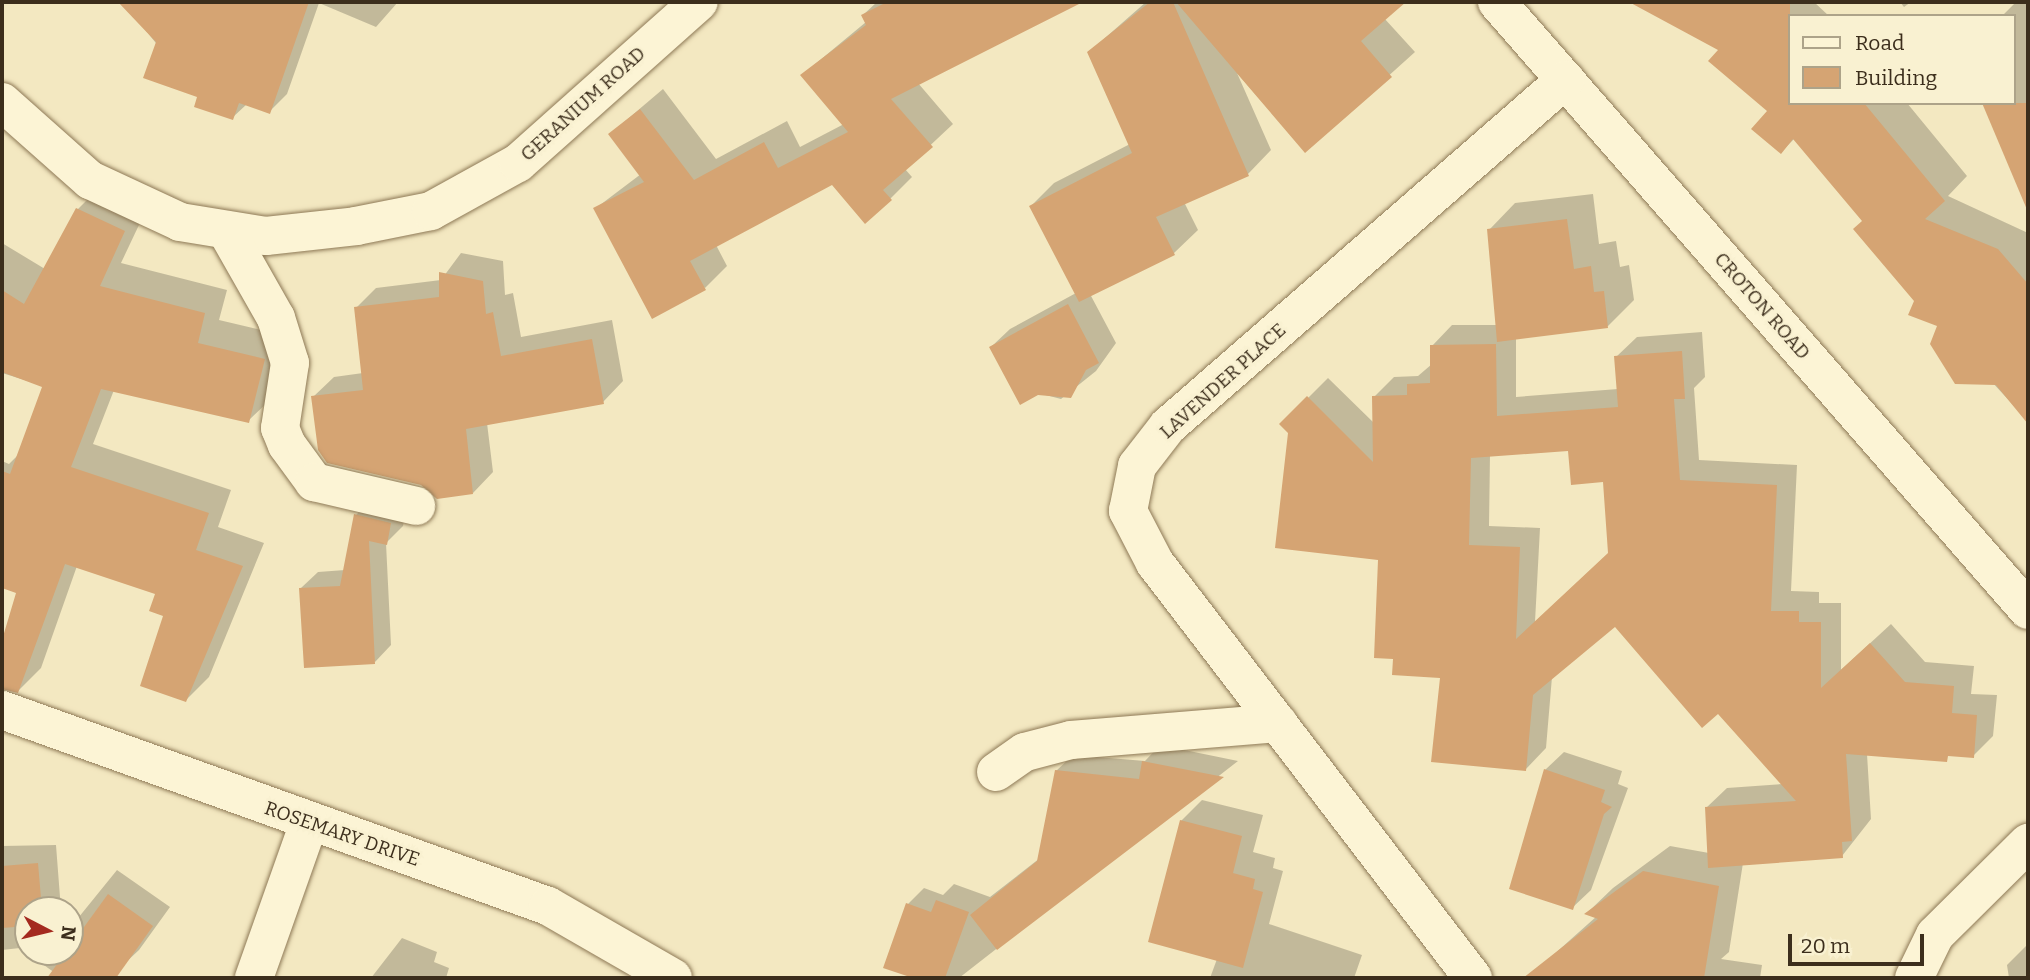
<!DOCTYPE html>
<style>
body{margin:0}
#map{position:relative;width:2030px;height:980px;overflow:hidden;background:#f3e8c1;font-family:Bitter,serif}
div>[style]{position:absolute}
[style*='--x']{left:calc(var(--x)*1px);top:calc(var(--y)*1px);width:calc(var(--w)*1px);rotate:calc(var(--a)*1deg)}
.shadow>*{inset:0;background:#0003}
.building>*{inset:0;background:#d5a473}
.roads{filter:drop-shadow(0 0 2px #8e7956) drop-shadow(0 0 2px #8e7956)}
.minor>*{height:38px;margin:-19px;padding:0 19px;transform-origin:19px;border-radius:19px;background:#fcf4d5}
span{translate:-50% -50%;white-space:nowrap;text-align:center;line-height:1.15;-webkit-text-stroke:5px #f9f1d1;paint-order:stroke}
.street-label{font-size:19px;color:#3c2e1c}
.frame{position:absolute;inset:0;border:4px solid #3c2e1c;pointer-events:none}
.legend{position:absolute;left:1788px;top:14px;width:228px;height:91px;box-sizing:border-box;background:#f9f1d1;border:2px solid #ada389;margin:0;padding:9px 12px;list-style:none;font-size:21px;color:#3c2e1c}
.legend li{display:flex;align-items:center;gap:14px;height:35px}
.legend b{width:35px;border:2px solid #ada389}
.north{position:absolute;left:14px;top:896px;width:70px;height:70px;box-sizing:border-box;background:#f9f1d1;border:2px solid #ada389;border-radius:50%;rotate:97deg;font-size:19px;font-weight:700;line-height:28px;text-align:center;color:#3c2e1c}
.north::after{content:'';display:block;margin:auto;width:24px;height:32px;background:#a42a1f;clip-path:polygon(50% 0,100% 100%,50% 72%,0 100%)}
.scale{position:absolute;left:1788px;top:934px;width:136px;height:32px;box-sizing:border-box;border:4px solid #3c2e1c;border-top:0;padding-left:9px;font-size:21px;line-height:24px;white-space:nowrap;color:#3c2e1c;-webkit-text-stroke:5px #f9f1d1;paint-order:stroke}
</style>
<div id="map">
<div class="shadow">
<div style="clip-path:polygon(158px 2px,398px 2px,376px 27px,319px 3px,287px 94px,269px 112px,247px 104px,232px 118px,199px 96px,138px 21px)"></div>
<div style="clip-path:polygon(877px 2px,1079px 2px,918px 83px,953px 124px,905px 169px,912px 177px,890px 199px,832px 183px,716px 245px,727px 266px,705px 288px,596px 208px,641px 174px,610px 134px,663px 89px,716px 159px,787px 121px,800px 147px,844px 124px,802px 75px,866px 22px,863px 15px)"></div>
<div style="clip-path:polygon(1146px 2px,1401px 2px,1384px 18px,1415px 52px,1305px 151px,1237px 73px,1271px 150px,1248px 174px,1184px 202px,1198px 230px,1174px 253px,1090px 294px,1116px 343px,1096px 371px,1061px 399px,1038px 393px,991px 347px,1010px 329px,1076px 293px,1031px 206px,1054px 183px,1130px 144px,1089px 52px)"></div>
<div style="clip-path:polygon(1633px 2px,1814px 2px,1829px 16px,1790px 16px,1790px 103px,1907px 103px,1967px 176px,1948px 196px,2028px 233px,2028px 421px,1916px 300px,1864px 220px,1795px 138px,1781px 152px,1770px 111px,1721px 49px)"></div>
<div style="clip-path:polygon(1900px 2px,1911px 2px,1904px 7px)"></div>
<div style="clip-path:polygon(2016px 2px,2028px 2px,2028px 195px,2017px 182px,2014px 16px,2002px 16px)"></div>
<div style="clip-path:polygon(100px 187px,147px 208px,121px 263px,227px 290px,219px 320px,287px 336px,271px 399px,248px 421px,114px 390px,93px 444px,231px 490px,218px 527px,264px 543px,209px 677px,186px 700px,157px 593px,77px 566px,41px 668px,18px 691px,2px 689px,2px 643px,18px 592px,2px 586px,2px 461px,9px 464px,20px 453px,44px 386px,2px 373px,2px 243px,45px 269px,77px 210px)"></div>
<div style="clip-path:polygon(evenodd,1593px 194px,1599px 244px,1616px 241px,1620px 267px,1629px 265px,1634px 300px,1608px 326px,1516px 337px,1516px 397px,1618px 389px,1616px 357px,1637px 337px,1702px 332px,1705px 377px,1694px 388px,1699px 460px,1797px 465px,1791px 591px,1819px 592px,1819px 603px,1841px 603px,1841px 670px,1891px 624px,1925px 662px,1974px 666px,1971px 694px,1997px 695px,1993px 736px,1973px 756px,1867px 754px,1871px 819px,1842px 856px,1743px 863px,1729px 952px,1721px 959px,1762px 965px,1760px 978px,1552px 978px,1542px 965px,1597px 916px,1587px 913px,1613px 888px,1670px 846px,1709px 853px,1706px 808px,1727px 788px,1783px 784px,1718px 712px,1615px 624px,1552px 677px,1546px 748px,1526px 769px,1442px 676px,1394px 658px,1380px 558px,1282px 424px,1328px 378px,1374px 423px,1374px 397px,1394px 377px,1418px 376px,1432px 364px,1432px 346px,1452px 325px,1497px 325px,1489px 230px,1515px 203px,1593px 194px,1570px 449px,1605px 480px,1610px 552px,1535px 622px,1540px 528px,1489px 526px,1490px 455px,1570px 449px)"></div>
<div style="clip-path:polygon(461px 253px,503px 261px,505px 295px,513px 293px,521px 337px,612px 320px,623px 381px,603px 402px,487px 423px,493px 472px,473px 493px,313px 397px,334px 377px,363px 373px,356px 308px,376px 288px,441px 280px)"></div>
<div style="clip-path:polygon(373px 498px,407px 506px,403px 526px,386px 543px,391px 645px,375px 662px,301px 588px,318px 572px,345px 570px,356px 515px)"></div>
<div style="clip-path:polygon(1160px 745px,1238px 761px,959px 978px,918px 978px,886px 967px,908px 904px,924px 888px,943px 895px,954px 884px,990px 897px,1040px 858px,1056px 771px,1073px 755px,1145px 761px)"></div>
<div style="clip-path:polygon(1564px 752px,1622px 771px,1618px 784px,1628px 788px,1591px 890px,1572px 908px,1545px 770px)"></div>
<div style="clip-path:polygon(1202px 800px,1263px 815px,1253px 852px,1275px 858px,1273px 868px,1283px 871px,1269px 924px,1362px 955px,1354px 978px,1210px 978px,1217px 959px,1181px 821px)"></div>
<div style="clip-path:polygon(56px 845px,61px 910px,28px 910px,28px 952px,70px 952px,70px 928px,117px 870px,170px 907px,139px 950px,109px 978px,62px 978px,20px 948px,2px 950px,2px 846px)"></div>
<div style="clip-path:polygon(402px 938px,437px 952px,434px 962px,449px 968px,446px 978px,371px 978px)"></div>
<div style="clip-path:polygon(2028px 944px,2028px 978px,2009px 978px,2007px 965px)"></div>
</div>
<div class="building">
<div style="clip-path:polygon(118px 2px,309px 2px,270px 114px,239px 103px,233px 120px,194px 107px,197px 97px,143px 78px,156px 42px)"></div>
<div style="clip-path:polygon(887px 2px,1083px 2px,891px 99px,933px 147px,883px 190px,892px 200px,865px 224px,832px 185px,690px 261px,706px 290px,652px 319px,593px 208px,644px 182px,608px 134px,640px 109px,694px 180px,764px 142px,778px 168px,848px 132px,800px 75px,866px 25px,861px 15px)"></div>
<div style="clip-path:polygon(1150px 2px,1173px 2px,1249px 176px,1156px 217px,1175px 255px,1079px 302px,1029px 206px,1132px 153px,1087px 52px)"></div>
<div style="clip-path:polygon(1176px 2px,1406px 2px,1361px 41px,1392px 77px,1305px 153px)"></div>
<div style="clip-path:polygon(1629px 2px,1790px 2px,1790px 103px,1864px 103px,1945px 201px,1925px 219px,1998px 249px,2028px 284px,2028px 424px,1996px 385px,1955px 384px,1930px 344px,1937px 326px,1908px 315px,1914px 301px,1853px 229px,1862px 221px,1793px 139px,1781px 154px,1751px 129px,1767px 111px,1708px 61px,1718px 50px)"></div>
<div style="clip-path:polygon(1982px 103px,2028px 103px,2028px 212px)"></div>
<div style="clip-path:polygon(76px 208px,125px 231px,100px 286px,205px 313px,198px 343px,265px 359px,249px 423px,101px 389px,71px 467px,209px 513px,196px 550px,243px 566px,186px 702px,140px 686px,163px 616px,149px 611px,155px 594px,65px 564px,18px 693px,2px 689px,2px 640px,16px 593px,2px 588px,2px 471px,10px 474px,42px 387px,2px 372px,2px 290px,24px 304px)"></div>
<div style="clip-path:polygon(1567px 219px,1574px 269px,1591px 266px,1594px 292px,1604px 291px,1608px 328px,1497px 342px,1487px 229px)"></div>
<div style="clip-path:polygon(439px 272px,483px 281px,486px 314px,493px 312px,501px 356px,592px 339px,604px 404px,466px 429px,473px 494px,437px 499px,421px 485px,327px 463px,318px 450px,311px 396px,363px 390px,354px 307px,439px 297px)"></div>
<div style="clip-path:polygon(1068px 304px,1099px 363px,1086px 370px,1071px 398px,1038px 395px,1020px 405px,989px 347px)"></div>
<div style="clip-path:polygon(evenodd,1496px 344px,1497px 416px,1618px 407px,1614px 356px,1682px 351px,1685px 399px,1674px 399px,1680px 480px,1777px 485px,1771px 611px,1799px 611px,1799px 622px,1821px 622px,1821px 688px,1870px 643px,1905px 682px,1954px 686px,1952px 713px,1977px 715px,1974px 758px,1948px 756px,1947px 762px,1846px 754px,1852px 841px,1842px 842px,1843px 858px,1708px 868px,1705px 807px,1796px 801px,1718px 714px,1702px 728px,1615px 627px,1533px 695px,1526px 771px,1431px 762px,1440px 678px,1392px 675px,1393px 659px,1374px 658px,1378px 560px,1275px 548px,1288px 433px,1279px 424px,1307px 396px,1373px 462px,1372px 396px,1407px 395px,1407px 384px,1430px 383px,1430px 345px,1496px 344px,1568px 451px,1571px 485px,1603px 482px,1608px 553px,1516px 639px,1520px 547px,1469px 545px,1471px 458px,1568px 451px)"></div>
<div style="clip-path:polygon(354px 514px,391px 523px,387px 545px,369px 541px,375px 664px,304px 668px,299px 588px,340px 586px)"></div>
<div style="clip-path:polygon(1142px 761px,1224px 777px,997px 950px,970px 915px,1037px 861px,1055px 770px,1139px 779px)"></div>
<div style="clip-path:polygon(1544px 769px,1605px 790px,1601px 802px,1612px 807px,1604px 814px,1573px 910px,1509px 889px)"></div>
<div style="clip-path:polygon(1180px 820px,1242px 836px,1233px 873px,1255px 879px,1253px 889px,1263px 892px,1243px 968px,1148px 942px)"></div>
<div style="clip-path:polygon(38px 863px,42px 910px,28px 910px,28px 926px,2px 928px,2px 866px)"></div>
<div style="clip-path:polygon(1643px 871px,1719px 886px,1704px 978px,1523px 978px,1598px 919px,1584px 914px)"></div>
<div style="clip-path:polygon(108px 894px,153px 926px,116px 978px,47px 978px)"></div>
<div style="clip-path:polygon(936px 900px,969px 912px,945px 978px,913px 978px,883px 968px,906px 903px,931px 912px)"></div>
</div>
<div class="roads">
<div class="minor">
<div style="--x:1497;--y:2;--w:807;--a:48.87"></div>
<div style="--x:2;--y:102;--w:118;--a:41.6"></div>
<div style="--x:90;--y:180;--w:99;--a:25"></div>
<div style="--x:180;--y:222;--w:87;--a:9.2"></div>
<div style="--x:266;--y:236;--w:91;--a:-6.3"></div>
<div style="--x:356;--y:226;--w:76;--a:-11.3"></div>
<div style="--x:431;--y:211;--w:99;--a:-28.9"></div>
<div style="--x:518;--y:163;--w:242;--a:-41.7"></div>
<div style="--x:226;--y:230;--w:101;--a:60.4"></div>
<div style="--x:276;--y:318;--w:47;--a:72.7"></div>
<div style="--x:290;--y:363;--w:66;--a:98.7"></div>
<div style="--x:280;--y:428;--w:18;--a:68"></div>
<div style="--x:287;--y:445;--w:46;--a:53.9"></div>
<div style="--x:314;--y:482;--w:105;--a:13.2"></div>
<div style="--x:2;--y:710;--w:580;--a:19.75"></div>
<div style="--x:548;--y:906;--w:144;--a:29.9"></div>
<div style="--x:996;--y:772;--w:35;--a:-35"></div>
<div style="--x:1025;--y:752;--w:48;--a:-14.6"></div>
<div style="--x:1071;--y:740;--w:208;--a:-4.7"></div>
<div style="--x:254;--y:978;--w:164;--a:-70.5"></div>
<div style="--x:1473;--y:978;--w:523;--a:-127.46"></div>
<div style="--x:1155;--y:563;--w:59;--a:-117.4"></div>
<div style="--x:1128;--y:511;--w:46;--a:-78.7"></div>
<div style="--x:1137;--y:466;--w:51;--a:-52.2"></div>
<div style="--x:1168;--y:426;--w:527;--a:-41.07"></div>
<div style="--x:1914;--y:978;--w:48;--a:-64"></div>
<div style="--x:1935;--y:935;--w:131;--a:-44.7"></div>
</div>
</div>
<div class="street-label">
<span style="left:583px;top:104px;rotate:-42deg">GERANIUM ROAD</span>
<span style="left:1762px;top:306px;rotate:49deg">CROTON ROAD</span>
<span style="left:1223px;top:381px;rotate:-42deg">LAVENDER PLACE</span>
<span style="left:342px;top:834px;rotate:19deg">ROSEMARY DRIVE</span>
</div>
<div class="frame"></div>
<ul class="legend">
<li><b style="height:9px;background:#fcf4d5"></b>Road</li>
<li><b style="height:19px;background:#d5a473"></b>Building</li>
</ul>
<div class="north">N</div>
<div class="scale">20 m</div>
</div>
